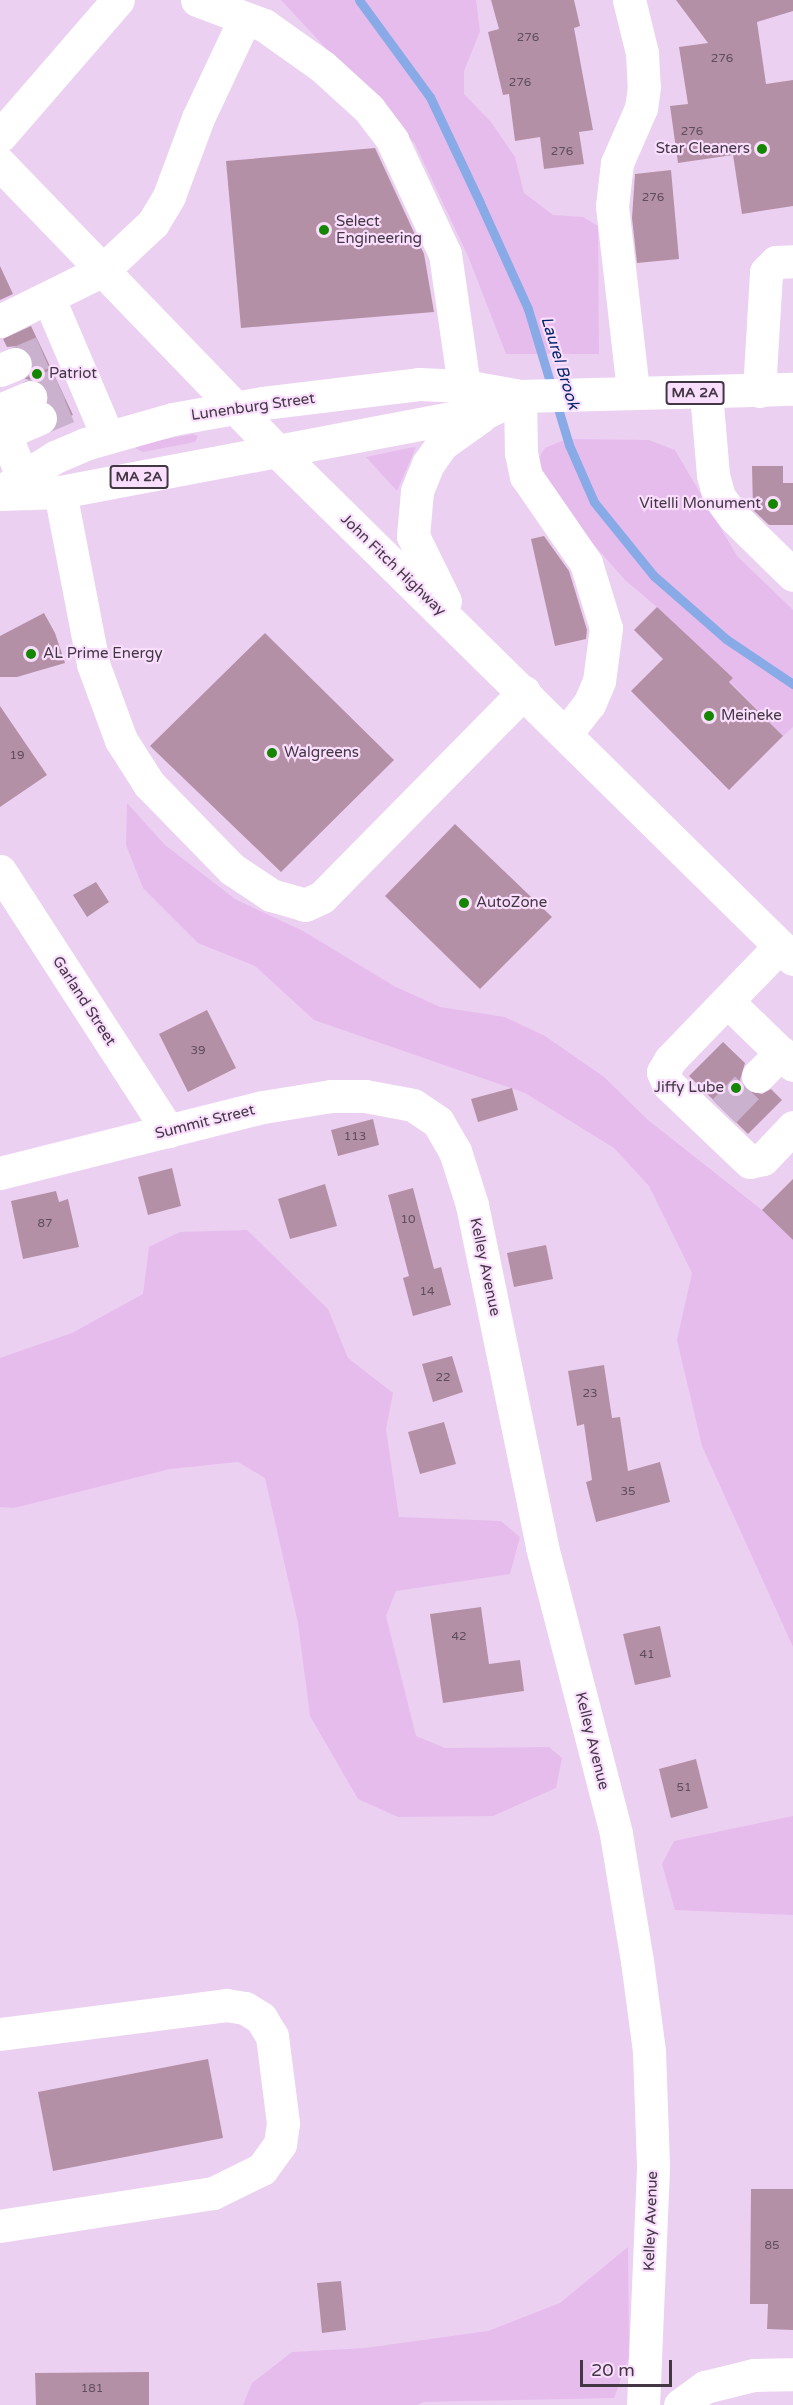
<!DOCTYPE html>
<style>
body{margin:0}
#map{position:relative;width:793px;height:2405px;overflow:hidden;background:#ecd0f1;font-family:"Varela Round",sans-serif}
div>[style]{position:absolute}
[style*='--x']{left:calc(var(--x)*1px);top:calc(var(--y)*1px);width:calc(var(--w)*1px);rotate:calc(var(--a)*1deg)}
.green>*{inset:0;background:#e6bced}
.stream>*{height:9px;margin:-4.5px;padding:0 4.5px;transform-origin:4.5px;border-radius:4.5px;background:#88aae6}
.building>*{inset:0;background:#b490a6}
.minor-tunnel>*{height:33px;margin-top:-16.5px;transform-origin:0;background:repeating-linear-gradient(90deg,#cab1ce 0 33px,transparent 0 49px)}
.minor>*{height:33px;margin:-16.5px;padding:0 16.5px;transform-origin:16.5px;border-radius:16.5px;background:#fff}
.major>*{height:33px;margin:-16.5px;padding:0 16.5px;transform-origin:16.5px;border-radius:16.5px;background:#fff}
.dots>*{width:16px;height:16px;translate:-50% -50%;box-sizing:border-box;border:3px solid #fadefe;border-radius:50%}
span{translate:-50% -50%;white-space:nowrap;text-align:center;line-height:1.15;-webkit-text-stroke:4.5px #fadefe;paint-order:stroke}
.number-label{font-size:12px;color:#5e4d5c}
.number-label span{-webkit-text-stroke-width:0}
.shield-label span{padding:2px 4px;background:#fadefe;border:2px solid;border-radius:4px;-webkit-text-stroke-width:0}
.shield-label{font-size:14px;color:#423743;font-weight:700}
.poi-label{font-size:15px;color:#423743}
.right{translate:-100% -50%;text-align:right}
.left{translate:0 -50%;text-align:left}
.street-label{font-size:15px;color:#423743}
.water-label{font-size:16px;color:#03266a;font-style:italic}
.scale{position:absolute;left:580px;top:2360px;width:92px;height:27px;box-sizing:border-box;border:3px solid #423743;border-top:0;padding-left:8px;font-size:18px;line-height:21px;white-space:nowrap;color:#423743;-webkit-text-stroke:4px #fadefe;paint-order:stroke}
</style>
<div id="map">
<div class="green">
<div style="clip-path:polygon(281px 0,476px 0,480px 31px,464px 71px,464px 94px,491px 122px,515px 157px,524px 193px,553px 215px,583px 217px,598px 226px,599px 354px,506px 354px,468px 256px,415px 144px)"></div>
<div style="clip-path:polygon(193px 434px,198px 436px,195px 442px,143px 452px,135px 448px,139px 444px)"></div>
<div style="clip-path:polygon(567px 439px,649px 440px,675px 450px,737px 556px,793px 610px,793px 727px,783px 736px,657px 607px,625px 580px,543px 487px,536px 462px,545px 448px)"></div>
<div style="clip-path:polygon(416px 447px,397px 491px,366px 457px,409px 448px)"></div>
<div style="clip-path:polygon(127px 803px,165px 845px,235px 899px,303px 931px,394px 986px,440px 1007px,505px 1017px,545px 1036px,604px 1077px,648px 1120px,762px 1210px,793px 1240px,793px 1647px,702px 1446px,677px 1340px,692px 1273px,649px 1186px,614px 1148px,525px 1093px,314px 1020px,255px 966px,198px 943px,143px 888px,126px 845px)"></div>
<div style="clip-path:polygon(247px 1230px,328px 1309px,348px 1358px,393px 1393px,386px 1429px,399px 1517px,501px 1521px,520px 1537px,510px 1574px,396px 1591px,386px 1616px,416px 1736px,445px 1748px,549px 1747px,562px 1758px,556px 1788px,493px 1816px,398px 1817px,358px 1799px,310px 1716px,298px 1623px,265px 1478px,238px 1462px,170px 1469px,14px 1508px,0 1507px,0 1358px,72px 1333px,143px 1294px,149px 1247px,180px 1232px)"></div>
<div style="clip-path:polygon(793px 1816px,793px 1915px,675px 1910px,662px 1864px,674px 1841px)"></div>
<div style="clip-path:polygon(628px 2247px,629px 2357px,614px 2398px,424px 2402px,417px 2405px,243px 2405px,252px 2383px,292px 2352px,365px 2348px,488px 2331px,560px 2303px)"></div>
</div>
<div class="stream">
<div style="--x:359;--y:0;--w:120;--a:53.8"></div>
<div style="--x:430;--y:97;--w:117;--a:64.7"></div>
<div style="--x:480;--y:203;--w:116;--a:65.6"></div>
<div style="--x:528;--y:309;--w:142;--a:73.2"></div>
<div style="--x:569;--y:445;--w:62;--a:66.3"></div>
<div style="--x:594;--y:502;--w:95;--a:51"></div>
<div style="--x:654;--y:576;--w:96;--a:41.2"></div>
<div style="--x:726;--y:639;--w:81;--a:33.9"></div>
</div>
<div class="building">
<div style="clip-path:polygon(491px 0,574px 0,580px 26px,574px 28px,593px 130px,579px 132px,584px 164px,544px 169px,540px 137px,515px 141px,509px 94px,503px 95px,488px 32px,499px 29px)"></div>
<div style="clip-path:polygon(676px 0,793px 0,793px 11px,757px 22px,766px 84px,793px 80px,793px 206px,742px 214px,733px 155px,678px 163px,670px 106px,688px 104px,679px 47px,708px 43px)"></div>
<div style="clip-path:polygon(375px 148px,424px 254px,434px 312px,241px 328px,226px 161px)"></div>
<div style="clip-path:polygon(671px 170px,679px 259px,637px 263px,632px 218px,635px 174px)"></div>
<div style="clip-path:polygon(0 266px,13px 294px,0 300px)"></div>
<div style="clip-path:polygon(31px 326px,73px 415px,58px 421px,57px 410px,48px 402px,47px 390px,42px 382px,25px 379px,33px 367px,32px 357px,18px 346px,7px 347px,3px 339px)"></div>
<div style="clip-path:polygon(752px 466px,783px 466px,783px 483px,793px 483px,793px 525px,769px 525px,753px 510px)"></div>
<div style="clip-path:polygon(544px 536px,569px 571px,587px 630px,586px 639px,555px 646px,531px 539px)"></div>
<div style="clip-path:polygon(657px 607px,733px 678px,729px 682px,783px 736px,729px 790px,631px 691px,663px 659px,634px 630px)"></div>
<div style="clip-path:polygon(44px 613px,55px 633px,65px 663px,17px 677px,0 677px,0 636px)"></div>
<div style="clip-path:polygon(265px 633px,394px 760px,281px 872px,150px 746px)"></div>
<div style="clip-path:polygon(0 706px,47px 775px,0 807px)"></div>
<div style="clip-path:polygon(455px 824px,552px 917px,480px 989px,385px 896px)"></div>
<div style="clip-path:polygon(96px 882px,109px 902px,87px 917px,73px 895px)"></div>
<div style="clip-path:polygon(207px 1010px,236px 1068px,188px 1092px,159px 1034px)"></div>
<div style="clip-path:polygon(723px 1042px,745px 1063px,740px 1080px,745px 1090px,762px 1094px,771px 1089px,782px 1100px,748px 1134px,689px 1076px)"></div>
<div style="clip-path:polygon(512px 1088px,518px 1110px,478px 1122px,471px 1099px)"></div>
<div style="clip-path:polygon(373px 1119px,379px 1145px,338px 1156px,331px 1130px)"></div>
<div style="clip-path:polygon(172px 1168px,181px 1206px,148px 1215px,138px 1177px)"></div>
<div style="clip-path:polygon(793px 1179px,793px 1240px,762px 1210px)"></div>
<div style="clip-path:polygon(325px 1184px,337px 1226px,290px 1239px,278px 1199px)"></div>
<div style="clip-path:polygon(413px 1188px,434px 1269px,441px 1267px,451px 1305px,413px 1316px,403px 1278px,409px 1276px,388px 1195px)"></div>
<div style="clip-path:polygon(56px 1191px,59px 1202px,68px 1199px,79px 1247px,23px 1259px,11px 1201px)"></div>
<div style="clip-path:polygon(546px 1245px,553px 1279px,514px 1287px,507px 1253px)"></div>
<div style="clip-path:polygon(452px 1356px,463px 1392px,433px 1402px,422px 1364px)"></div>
<div style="clip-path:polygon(604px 1365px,612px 1418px,620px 1417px,628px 1471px,660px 1462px,670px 1502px,596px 1522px,586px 1482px,592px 1480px,584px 1424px,577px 1426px,568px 1371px)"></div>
<div style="clip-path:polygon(444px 1422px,456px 1464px,420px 1474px,408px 1432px)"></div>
<div style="clip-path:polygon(481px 1607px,489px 1664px,520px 1660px,524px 1691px,443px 1703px,430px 1614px)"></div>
<div style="clip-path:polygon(660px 1626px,671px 1677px,635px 1685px,623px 1634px)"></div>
<div style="clip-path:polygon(696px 1759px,708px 1808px,671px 1818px,659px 1769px)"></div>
<div style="clip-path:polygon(208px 2059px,223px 2138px,53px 2171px,38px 2092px)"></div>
<div style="clip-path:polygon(751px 2189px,793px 2189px,793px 2330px,767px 2329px,768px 2304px,750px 2304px)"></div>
<div style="clip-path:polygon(341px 2281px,346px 2330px,322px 2333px,317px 2283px)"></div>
<div style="clip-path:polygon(149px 2372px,149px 2405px,36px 2405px,35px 2373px)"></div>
</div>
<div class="minor-tunnel">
<div style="--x:15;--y:364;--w:30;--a:-23"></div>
<div style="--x:30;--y:397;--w:31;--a:-25"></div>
<div style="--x:40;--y:418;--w:30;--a:-23"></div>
<div style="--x:724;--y:1111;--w:49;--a:-45.8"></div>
</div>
<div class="minor">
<div style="--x:197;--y:0;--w:72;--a:20.5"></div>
<div style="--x:264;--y:25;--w:72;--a:35.4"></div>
<div style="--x:323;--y:67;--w:62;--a:42.4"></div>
<div style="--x:369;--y:109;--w:39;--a:53"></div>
<div style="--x:392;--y:140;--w:126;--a:65.1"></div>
<div style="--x:445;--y:254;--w:133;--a:81.8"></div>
<div style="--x:629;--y:0;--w:55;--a:76.2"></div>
<div style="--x:642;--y:53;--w:34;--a:87"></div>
<div style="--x:644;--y:87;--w:21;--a:98"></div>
<div style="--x:641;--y:108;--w:60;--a:113.6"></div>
<div style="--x:617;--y:163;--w:43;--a:96.6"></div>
<div style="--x:612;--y:206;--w:186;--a:83.5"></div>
<div style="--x:0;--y:136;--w:180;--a:-49.1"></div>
<div style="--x:49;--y:299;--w:150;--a:66.9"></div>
<div style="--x:0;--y:321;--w:115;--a:-26.3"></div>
<div style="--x:103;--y:270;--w:69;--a:-43.2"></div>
<div style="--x:153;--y:223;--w:31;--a:-59"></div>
<div style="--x:169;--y:196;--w:83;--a:-69.6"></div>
<div style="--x:198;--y:118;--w:110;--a:-64.8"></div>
<div style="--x:0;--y:370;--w:16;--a:-22"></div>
<div style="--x:759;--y:391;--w:119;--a:-86.6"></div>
<div style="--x:766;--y:272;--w:14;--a:-45"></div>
<div style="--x:776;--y:262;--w:17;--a:-3"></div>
<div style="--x:706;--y:393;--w:82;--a:85.1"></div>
<div style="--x:713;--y:475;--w:23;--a:75"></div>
<div style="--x:719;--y:497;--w:26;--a:53"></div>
<div style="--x:735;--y:518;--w:81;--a:44.5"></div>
<div style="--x:520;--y:396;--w:57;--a:89"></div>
<div style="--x:521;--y:453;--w:24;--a:78"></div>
<div style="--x:526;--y:476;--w:106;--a:55.4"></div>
<div style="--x:586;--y:563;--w:68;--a:72.9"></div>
<div style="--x:606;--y:628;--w:53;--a:97.5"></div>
<div style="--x:599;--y:681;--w:25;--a:113"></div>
<div style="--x:589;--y:704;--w:37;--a:128"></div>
<div style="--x:0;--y:410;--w:33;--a:-23"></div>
<div style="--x:0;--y:422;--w:77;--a:67.8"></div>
<div style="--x:5;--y:433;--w:38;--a:-23"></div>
<div style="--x:60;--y:492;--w:175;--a:79.1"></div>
<div style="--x:93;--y:664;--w:81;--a:69.8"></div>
<div style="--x:121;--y:740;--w:52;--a:57.5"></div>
<div style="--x:149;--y:784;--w:119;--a:45.7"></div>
<div style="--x:232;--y:869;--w:47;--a:33.7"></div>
<div style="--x:271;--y:895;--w:35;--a:16"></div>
<div style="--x:305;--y:905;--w:19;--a:-25"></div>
<div style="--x:322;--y:897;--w:288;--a:-45.4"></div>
<div style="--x:0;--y:871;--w:310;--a:57.1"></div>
<div style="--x:780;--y:946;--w:158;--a:134"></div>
<div style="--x:670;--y:1060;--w:14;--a:120"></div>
<div style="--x:663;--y:1072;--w:13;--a:67"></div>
<div style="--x:668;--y:1084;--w:113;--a:43.6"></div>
<div style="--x:750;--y:1162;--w:13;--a:-13"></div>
<div style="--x:763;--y:1159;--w:44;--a:-46.8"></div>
<div style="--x:727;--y:1001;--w:92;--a:44.1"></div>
<div style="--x:758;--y:1076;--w:33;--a:-45"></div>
<div style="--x:0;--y:1173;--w:271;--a:-14.1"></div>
<div style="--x:263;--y:1107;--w:69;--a:-9.2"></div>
<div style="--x:331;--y:1096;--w:34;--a:0"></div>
<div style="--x:365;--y:1096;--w:49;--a:10.6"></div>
<div style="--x:413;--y:1105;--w:30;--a:34"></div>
<div style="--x:438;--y:1122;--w:34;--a:60"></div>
<div style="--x:455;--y:1151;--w:57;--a:72.5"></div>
<div style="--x:472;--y:1205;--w:349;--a:78.4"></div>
<div style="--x:542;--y:1547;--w:296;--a:75.5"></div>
<div style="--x:616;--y:1834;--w:129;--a:80.6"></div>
<div style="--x:637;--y:1961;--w:91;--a:82.4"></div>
<div style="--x:649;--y:2051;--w:117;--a:88"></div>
<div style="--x:653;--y:2168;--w:237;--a:92.4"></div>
<div style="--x:0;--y:2034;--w:228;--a:-7.3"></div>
<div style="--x:226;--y:2005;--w:19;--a:9"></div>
<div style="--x:245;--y:2008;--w:19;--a:32"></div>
<div style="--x:261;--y:2018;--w:21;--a:59"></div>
<div style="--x:272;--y:2036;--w:88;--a:82.8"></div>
<div style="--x:283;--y:2123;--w:21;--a:98"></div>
<div style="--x:280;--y:2144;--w:31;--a:126"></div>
<div style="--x:262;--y:2169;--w:55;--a:153.9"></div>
<div style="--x:213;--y:2193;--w:216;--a:171.2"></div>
<div style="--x:680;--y:2405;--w:31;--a:-36"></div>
<div style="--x:705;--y:2387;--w:50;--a:-13.8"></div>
<div style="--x:754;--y:2375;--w:39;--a:-1"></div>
</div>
<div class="major">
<div style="--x:0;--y:164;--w:399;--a:46"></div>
<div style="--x:277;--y:451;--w:724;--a:44.55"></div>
<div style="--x:0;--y:492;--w:65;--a:-32.5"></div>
<div style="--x:55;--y:457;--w:33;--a:-23"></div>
<div style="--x:85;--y:444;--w:91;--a:-15.9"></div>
<div style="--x:173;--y:419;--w:91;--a:-10.1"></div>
<div style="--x:263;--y:403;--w:157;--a:-6.9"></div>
<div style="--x:419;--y:384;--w:45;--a:2.5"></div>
<div style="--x:464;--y:386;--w:57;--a:10.1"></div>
<div style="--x:520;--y:396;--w:273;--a:-1.5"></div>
<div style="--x:0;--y:494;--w:60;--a:-1.9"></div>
<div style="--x:60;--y:492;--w:436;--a:-10.7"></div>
<div style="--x:488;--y:411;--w:35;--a:-25"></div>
<div style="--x:445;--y:601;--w:72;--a:-116.2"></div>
<div style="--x:413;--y:536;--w:45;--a:-84.9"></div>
<div style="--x:417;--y:491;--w:29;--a:-68"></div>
<div style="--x:428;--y:464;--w:24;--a:-55"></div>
<div style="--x:442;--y:444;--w:47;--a:-35.4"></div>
</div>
<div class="dots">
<div style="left:762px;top:149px;background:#148601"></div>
<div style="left:324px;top:230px;background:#148601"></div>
<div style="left:37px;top:374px;background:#148601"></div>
<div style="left:773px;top:504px;background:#148601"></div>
<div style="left:31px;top:654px;background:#148601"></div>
<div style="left:709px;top:716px;background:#148601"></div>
<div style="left:272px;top:753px;background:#148601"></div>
<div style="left:464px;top:903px;background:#148601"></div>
<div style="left:736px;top:1088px;background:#148601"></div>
</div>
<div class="number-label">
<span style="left:528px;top:38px">276</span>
<span style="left:722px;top:59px">276</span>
<span style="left:520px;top:83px">276</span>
<span style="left:692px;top:132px">276</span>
<span style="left:562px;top:152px">276</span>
<span style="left:653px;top:198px">276</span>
<span style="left:17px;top:756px">19</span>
<span style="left:198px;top:1051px">39</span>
<span style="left:355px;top:1137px">113</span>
<span style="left:408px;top:1220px">10</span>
<span style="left:45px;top:1224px">87</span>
<span style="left:427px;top:1292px">14</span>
<span style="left:443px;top:1378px">22</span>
<span style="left:590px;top:1394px">23</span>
<span style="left:628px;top:1492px">35</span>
<span style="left:459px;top:1637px">42</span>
<span style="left:647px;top:1655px">41</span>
<span style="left:684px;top:1788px">51</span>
<span style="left:772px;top:2246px">85</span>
<span style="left:92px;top:2389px">181</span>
</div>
<div class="shield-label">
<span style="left:695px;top:393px">MA 2A</span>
<span style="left:139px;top:477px">MA 2A</span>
</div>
<div class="poi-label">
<span class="right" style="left:750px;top:149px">Star Cleaners</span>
<span class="left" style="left:336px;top:230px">Select<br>Engineering</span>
<span class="left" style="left:49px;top:374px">Patriot</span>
<span class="right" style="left:761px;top:504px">Vitelli Monument</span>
<span class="left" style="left:43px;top:654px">AL Prime Energy</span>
<span class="left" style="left:721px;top:716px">Meineke</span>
<span class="left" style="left:284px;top:753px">Walgreens</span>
<span class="left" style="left:476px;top:903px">AutoZone</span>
<span class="right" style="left:724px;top:1088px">Jiffy Lube</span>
</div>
<div class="street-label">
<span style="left:253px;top:407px;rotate:-8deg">Lunenburg Street</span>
<span style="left:393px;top:565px;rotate:44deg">John Fitch Highway</span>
<span style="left:84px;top:1001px;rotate:57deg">Garland Street</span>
<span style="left:205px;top:1122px;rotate:-14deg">Summit Street</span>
<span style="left:485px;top:1267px;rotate:78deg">Kelley Avenue</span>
<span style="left:592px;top:1741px;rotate:76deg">Kelley Avenue</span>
<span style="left:651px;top:2221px;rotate:-88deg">Kelley Avenue</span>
</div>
<div class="water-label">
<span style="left:560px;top:363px;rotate:73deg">Laurel Brook</span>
</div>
<div class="scale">20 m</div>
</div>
